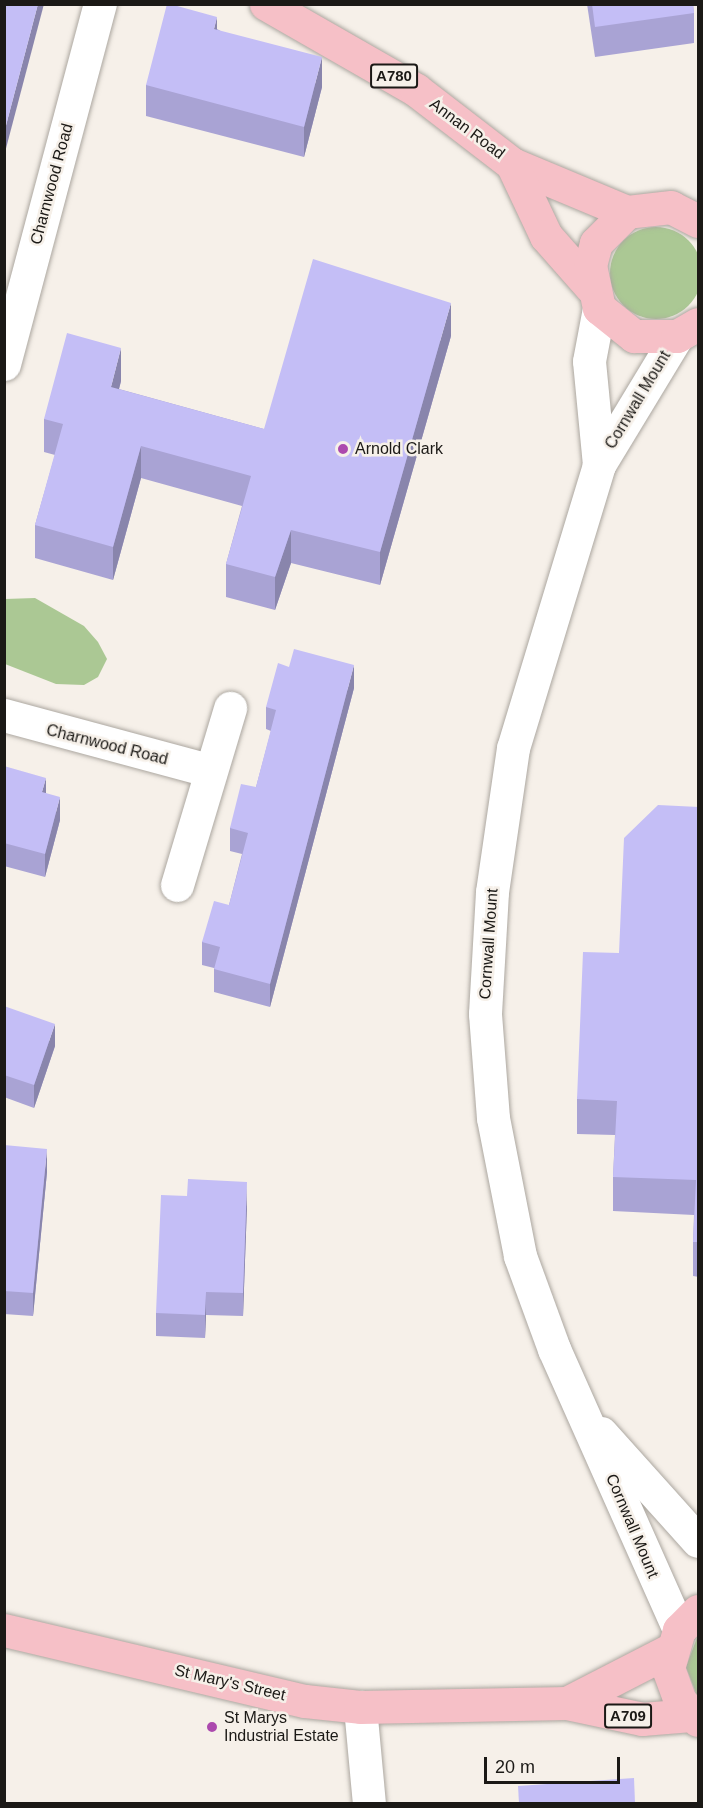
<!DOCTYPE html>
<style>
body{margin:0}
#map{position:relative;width:703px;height:1808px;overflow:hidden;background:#f6f0e9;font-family:Arial,sans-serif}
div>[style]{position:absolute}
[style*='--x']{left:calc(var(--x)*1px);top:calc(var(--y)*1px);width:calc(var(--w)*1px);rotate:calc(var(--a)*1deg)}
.green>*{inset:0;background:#abc894}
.round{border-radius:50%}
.roads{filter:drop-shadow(0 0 2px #aca7a0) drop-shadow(0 0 2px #aca7a0)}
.street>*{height:33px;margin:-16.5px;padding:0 16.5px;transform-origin:16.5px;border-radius:16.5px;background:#fff}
.secondary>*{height:33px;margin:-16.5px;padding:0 16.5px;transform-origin:16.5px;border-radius:16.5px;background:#fff}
.primary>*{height:33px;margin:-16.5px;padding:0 16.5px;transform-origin:16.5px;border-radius:16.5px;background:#f6c0c7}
.wall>*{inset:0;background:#a9a3d4}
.shaded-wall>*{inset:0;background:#8985ac}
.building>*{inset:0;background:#c4bef6}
.dots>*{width:16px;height:16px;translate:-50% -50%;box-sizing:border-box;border:3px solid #f6f0e9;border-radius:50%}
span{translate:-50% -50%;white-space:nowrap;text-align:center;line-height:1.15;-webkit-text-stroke:5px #f6f0e9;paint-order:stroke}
.shield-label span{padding:2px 4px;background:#f6f0e9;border:2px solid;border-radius:4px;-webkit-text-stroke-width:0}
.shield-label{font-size:15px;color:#1b1916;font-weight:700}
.street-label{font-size:16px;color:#1b1916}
.poi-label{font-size:16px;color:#1b1916}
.left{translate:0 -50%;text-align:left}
.frame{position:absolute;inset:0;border:6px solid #1b1916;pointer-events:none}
.scale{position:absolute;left:484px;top:1757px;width:136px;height:27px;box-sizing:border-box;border:3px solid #1b1916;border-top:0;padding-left:8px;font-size:18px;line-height:21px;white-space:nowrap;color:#1b1916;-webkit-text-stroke:4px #f6f0e9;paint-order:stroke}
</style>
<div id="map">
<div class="green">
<div class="round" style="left:610px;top:227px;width:92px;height:92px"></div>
<div style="clip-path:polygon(35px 598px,84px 626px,98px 642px,107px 659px,98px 677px,84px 685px,56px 684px,5px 664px,5px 599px)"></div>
<div style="clip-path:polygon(698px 1635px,698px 1698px,686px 1667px)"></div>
</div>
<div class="roads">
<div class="street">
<div style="--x:4;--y:364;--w:373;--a:-75.1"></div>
<div style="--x:4;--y:715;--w:214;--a:15.1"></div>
<div style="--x:177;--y:885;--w:185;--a:-73.3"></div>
<div style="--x:360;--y:1707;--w:97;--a:84.7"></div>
</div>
<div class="secondary">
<div style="--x:677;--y:336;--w:151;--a:121.2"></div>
<div style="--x:599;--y:465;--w:296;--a:106.9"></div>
<div style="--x:513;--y:748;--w:146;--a:98.3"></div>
<div style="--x:492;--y:892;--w:122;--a:93.3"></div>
<div style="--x:485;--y:1014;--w:104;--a:85.6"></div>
<div style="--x:493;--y:1118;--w:141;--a:78.9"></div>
<div style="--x:520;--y:1256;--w:99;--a:69.9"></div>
<div style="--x:554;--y:1349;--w:308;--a:66"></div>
<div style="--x:599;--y:465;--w:104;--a:-95.5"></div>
<div style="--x:589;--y:361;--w:54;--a:-79.3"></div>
<div style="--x:601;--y:1433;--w:145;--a:48.1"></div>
</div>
<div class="primary">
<div style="--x:266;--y:4;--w:173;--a:29.8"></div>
<div style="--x:416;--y:90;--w:121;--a:37.6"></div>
<div style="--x:512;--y:164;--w:125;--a:22.7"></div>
<div style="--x:512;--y:164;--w:80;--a:64.7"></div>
<div style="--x:546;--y:236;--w:68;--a:48.6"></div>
<div style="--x:698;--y:221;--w:30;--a:-153"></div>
<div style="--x:671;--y:207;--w:44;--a:173.5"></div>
<div style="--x:627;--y:212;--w:44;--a:135"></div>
<div style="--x:596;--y:243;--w:23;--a:105"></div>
<div style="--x:590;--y:265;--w:44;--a:78.2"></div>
<div style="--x:599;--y:308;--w:45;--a:38.7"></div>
<div style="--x:634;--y:336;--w:43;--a:0"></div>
<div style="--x:677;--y:336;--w:24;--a:-30"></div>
<div style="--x:698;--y:1611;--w:27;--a:135"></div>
<div style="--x:679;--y:1630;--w:40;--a:106"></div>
<div style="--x:668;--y:1668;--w:35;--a:70"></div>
<div style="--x:680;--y:1701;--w:26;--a:47"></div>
<div style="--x:4;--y:1630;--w:309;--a:13.3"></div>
<div style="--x:305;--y:1701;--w:55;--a:6.2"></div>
<div style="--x:360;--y:1707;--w:207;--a:-1.1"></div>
<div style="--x:567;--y:1703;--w:77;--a:12"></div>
<div style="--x:642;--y:1719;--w:49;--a:-4.7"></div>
<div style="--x:567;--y:1703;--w:116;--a:-27.2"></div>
</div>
</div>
<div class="wall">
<div style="clip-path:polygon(587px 4px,693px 4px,694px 13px,694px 43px,595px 57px)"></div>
<div style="clip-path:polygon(217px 29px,322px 87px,304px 157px,146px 116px,146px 85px)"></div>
<div style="clip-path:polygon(451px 336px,380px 585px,291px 563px,275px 610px,226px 597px,226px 564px,242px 506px,141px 478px,113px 580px,35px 558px,35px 525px,55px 455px,44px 452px,44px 419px,121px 381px,119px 389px,264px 429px)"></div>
<div style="clip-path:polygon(354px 688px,270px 1007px,214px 992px,214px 968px,202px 965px,202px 942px,229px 905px,242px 854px,230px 851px,230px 828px,256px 787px,271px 731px,266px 729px,266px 707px)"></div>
<div style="clip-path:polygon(4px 766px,46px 793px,60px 820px,45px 877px,4px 866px)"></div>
<div style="clip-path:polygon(699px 807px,699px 1277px,693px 1276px,693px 1242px,694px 1215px,613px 1211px,613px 1177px,615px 1135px,577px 1134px,577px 1099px,619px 953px)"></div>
<div style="clip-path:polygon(4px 1006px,55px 1046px,34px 1108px,4px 1097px)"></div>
<div style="clip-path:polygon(4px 1145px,47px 1172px,33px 1316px,4px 1314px)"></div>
<div style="clip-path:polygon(247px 1205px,243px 1316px,206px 1315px,205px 1338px,156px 1336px,156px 1313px)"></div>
</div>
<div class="shaded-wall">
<div style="clip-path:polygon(38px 4px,44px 4px,4px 156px,4px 133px)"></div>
<div style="clip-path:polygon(217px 17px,217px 47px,214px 29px)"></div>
<div style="clip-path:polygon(322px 57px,322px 87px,304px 157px,304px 127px)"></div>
<div style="clip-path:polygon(451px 303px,451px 336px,380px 585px,380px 552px)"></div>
<div style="clip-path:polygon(121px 348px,121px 381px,111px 420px,111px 387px)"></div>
<div style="clip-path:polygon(141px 446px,141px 478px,113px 580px,113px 547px)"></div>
<div style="clip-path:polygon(291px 530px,291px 563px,275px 610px,275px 577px)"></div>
<div style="clip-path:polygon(354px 665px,354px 688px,270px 1007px,270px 984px)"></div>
<div style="clip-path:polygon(46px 778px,46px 800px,42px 792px)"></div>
<div style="clip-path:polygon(60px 797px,60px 820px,45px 877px,45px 854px)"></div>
<div style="clip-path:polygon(55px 1024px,55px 1046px,34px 1108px,34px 1085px)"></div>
<div style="clip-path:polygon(47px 1149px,47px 1172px,33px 1316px,33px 1293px)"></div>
<div style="clip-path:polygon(247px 1182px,247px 1205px,243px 1316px,243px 1293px)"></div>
<div style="clip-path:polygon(206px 1292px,206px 1315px,205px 1338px,205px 1315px)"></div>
</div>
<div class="building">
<div style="clip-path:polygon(4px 4px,38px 4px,4px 133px)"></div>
<div style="clip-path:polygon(167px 4px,170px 4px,217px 17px,214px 29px,322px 57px,304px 127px,146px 85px)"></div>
<div style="clip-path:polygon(592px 4px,693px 4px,694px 13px,595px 27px)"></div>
<div style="clip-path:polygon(313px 259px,451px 303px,380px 552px,291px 530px,275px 577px,226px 564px,251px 476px,141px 446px,113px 547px,35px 525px,63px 424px,44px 419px,67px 333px,121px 348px,111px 387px,264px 429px)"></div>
<div style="clip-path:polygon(294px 649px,354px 665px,270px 984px,214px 969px,220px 947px,202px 942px,214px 901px,229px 905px,248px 833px,230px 828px,241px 784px,256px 787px,276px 710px,266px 707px,278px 663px,289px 667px)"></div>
<div style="clip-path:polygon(4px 766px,46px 778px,42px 792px,60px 797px,45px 854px,4px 843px)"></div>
<div style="clip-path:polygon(658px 805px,699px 807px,699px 1242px,693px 1242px,696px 1180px,613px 1177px,617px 1101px,577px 1099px,583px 952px,619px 953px,624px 838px)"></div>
<div style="clip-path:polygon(4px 1006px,55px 1024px,34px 1085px,4px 1075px)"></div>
<div style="clip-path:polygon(4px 1145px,47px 1149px,33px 1293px,4px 1291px)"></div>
<div style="clip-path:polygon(188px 1179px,247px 1182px,243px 1293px,206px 1292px,205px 1315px,156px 1313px,161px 1195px,187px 1196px)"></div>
<div style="clip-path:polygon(634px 1778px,635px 1803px,519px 1803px,518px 1786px)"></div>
</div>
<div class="dots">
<div style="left:343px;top:449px;background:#ac49ae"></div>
<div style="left:212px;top:1727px;background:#ac49ae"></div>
</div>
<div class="shield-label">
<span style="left:394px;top:76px">A780</span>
<span style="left:628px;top:1716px">A709</span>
</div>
<div class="street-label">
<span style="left:467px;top:129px;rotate:37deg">Annan Road</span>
<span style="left:52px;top:184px;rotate:-75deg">Charnwood Road</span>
<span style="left:638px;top:400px;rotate:-59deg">Cornwall Mount</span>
<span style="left:107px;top:745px;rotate:14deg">Charnwood Road</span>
<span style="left:489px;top:944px;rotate:-86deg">Cornwall Mount</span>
<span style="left:632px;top:1526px;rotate:67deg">Cornwall Mount</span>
<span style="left:230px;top:1683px;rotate:13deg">St Mary's Street</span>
</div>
<div class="poi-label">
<span class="left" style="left:355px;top:449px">Arnold Clark</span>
<span class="left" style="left:224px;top:1727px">St Marys<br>Industrial Estate</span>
</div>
<div class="frame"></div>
<div class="scale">20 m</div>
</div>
